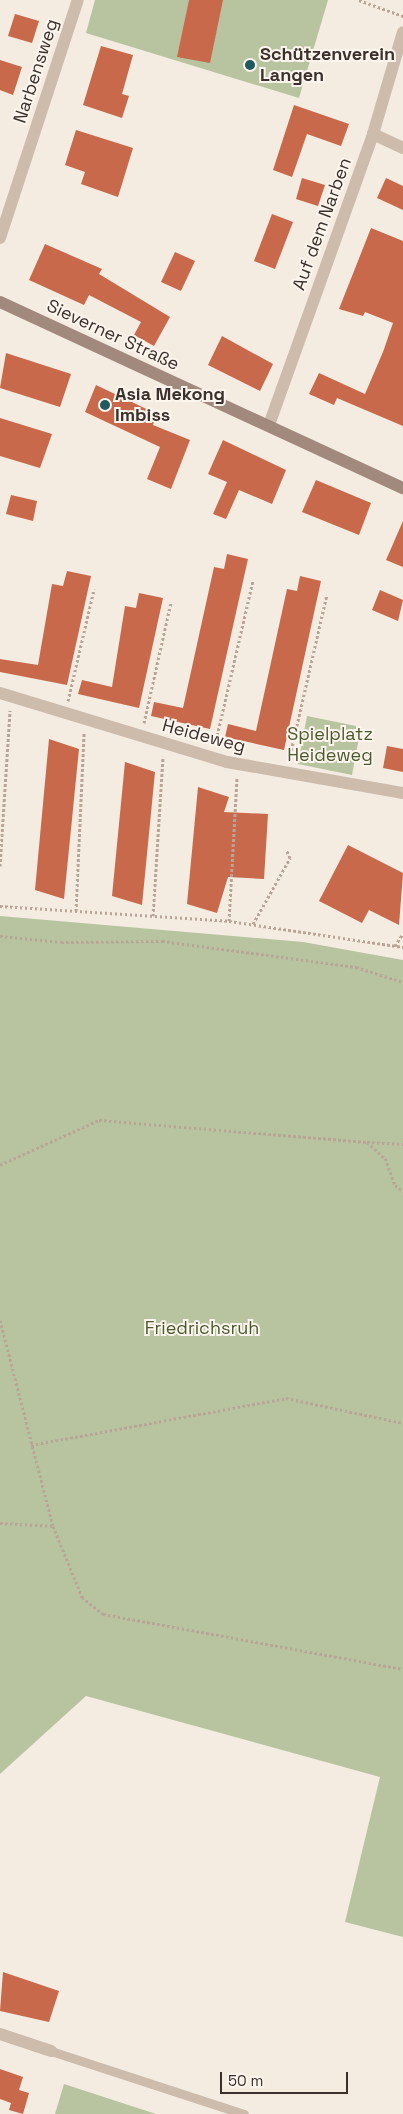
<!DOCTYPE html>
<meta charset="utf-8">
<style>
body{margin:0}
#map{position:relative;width:403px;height:2114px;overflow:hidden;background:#f4ebe1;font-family:"Space Grotesk",sans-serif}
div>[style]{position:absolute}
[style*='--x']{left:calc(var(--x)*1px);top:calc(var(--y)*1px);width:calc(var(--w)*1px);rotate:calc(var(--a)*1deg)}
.green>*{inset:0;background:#b8c4a0}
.building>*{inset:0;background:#c8694b}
.path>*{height:3px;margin-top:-1.5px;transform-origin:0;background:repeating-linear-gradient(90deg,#b9a596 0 2.5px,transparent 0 5px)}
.lane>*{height:9px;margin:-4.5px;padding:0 4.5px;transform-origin:4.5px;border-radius:4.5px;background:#cdbbac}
.street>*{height:12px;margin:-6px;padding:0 6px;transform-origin:6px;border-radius:6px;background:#cdbbac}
.secondary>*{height:12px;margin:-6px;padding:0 6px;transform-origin:6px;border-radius:6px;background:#a18a7d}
.dots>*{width:14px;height:14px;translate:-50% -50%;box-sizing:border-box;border:2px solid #fbf5ee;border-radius:50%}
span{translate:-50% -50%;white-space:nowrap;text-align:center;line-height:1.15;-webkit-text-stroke:4px #fbf5ee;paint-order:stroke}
.poi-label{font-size:18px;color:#3b302b;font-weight:700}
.left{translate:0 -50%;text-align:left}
.street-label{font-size:18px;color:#3b302b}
.park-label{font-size:18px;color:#4a5a2e}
.scale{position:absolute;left:220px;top:2072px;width:128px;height:22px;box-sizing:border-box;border:2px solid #3b302b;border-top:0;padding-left:6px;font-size:15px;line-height:18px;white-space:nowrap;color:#3b302b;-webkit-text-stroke:4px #fbf5ee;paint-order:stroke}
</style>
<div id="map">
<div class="green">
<div style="clip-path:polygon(95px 0,328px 0,299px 98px,86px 33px)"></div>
<div style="clip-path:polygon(307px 716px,361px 727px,352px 775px,298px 764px)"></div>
<div style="clip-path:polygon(0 916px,303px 942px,403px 960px,403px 1937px,345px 1922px,380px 1777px,86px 1696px,0 1774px)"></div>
<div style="clip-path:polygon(64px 2084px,156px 2114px,55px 2114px)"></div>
</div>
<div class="building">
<div style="clip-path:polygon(189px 0,223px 0,210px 63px,177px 57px)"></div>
<div style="clip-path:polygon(15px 14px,39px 21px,32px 43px,8px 36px)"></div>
<div style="clip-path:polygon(101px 46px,133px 55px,122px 94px,129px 96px,122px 118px,83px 105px)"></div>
<div style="clip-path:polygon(0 60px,22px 67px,13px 95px,0 90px)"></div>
<div style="clip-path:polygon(294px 105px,349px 124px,341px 146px,307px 134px,292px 177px,273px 170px)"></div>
<div style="clip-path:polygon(76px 130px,133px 148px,118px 197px,81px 184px,85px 172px,65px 165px)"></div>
<div style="clip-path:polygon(302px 178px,325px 185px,318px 206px,296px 199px)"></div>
<div style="clip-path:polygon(386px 178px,403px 186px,403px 210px,377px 198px)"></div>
<div style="clip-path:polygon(272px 214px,293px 222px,275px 269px,254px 261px)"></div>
<div style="clip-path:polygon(371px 228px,403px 241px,403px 426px,337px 398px,334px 405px,309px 394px,319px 373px,365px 394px,383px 352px,393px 323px,365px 312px,363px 316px,339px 309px)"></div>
<div style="clip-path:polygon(45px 244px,102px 269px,99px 274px,170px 317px,154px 346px,134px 335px,141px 322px,89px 295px,84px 305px,29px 280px)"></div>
<div style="clip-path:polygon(175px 252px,195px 261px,181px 291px,161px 282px)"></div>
<div style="clip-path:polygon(222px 336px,273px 364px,260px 391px,208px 365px)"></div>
<div style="clip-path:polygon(6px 353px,71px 374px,60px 407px,0 388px)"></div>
<div style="clip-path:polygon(96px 385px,157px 414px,153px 425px,190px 440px,171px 489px,147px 479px,160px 447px,85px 412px)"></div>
<div style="clip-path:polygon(0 418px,52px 434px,40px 468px,0 456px)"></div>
<div style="clip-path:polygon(223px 440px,286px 470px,272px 504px,239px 490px,226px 519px,213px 514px,227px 482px,208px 474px)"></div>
<div style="clip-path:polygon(316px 480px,371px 503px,359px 535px,302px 512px)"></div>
<div style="clip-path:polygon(11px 495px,37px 501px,33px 521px,6px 514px)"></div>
<div style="clip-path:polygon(403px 521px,403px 567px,386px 560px)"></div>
<div style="clip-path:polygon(227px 554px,248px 559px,210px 729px,151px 716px,154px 702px,183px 708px,214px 567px,224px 569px)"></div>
<div style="clip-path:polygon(67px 571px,91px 576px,67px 685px,0 672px,0 659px,38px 665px,52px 584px,63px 586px)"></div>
<div style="clip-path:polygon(300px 576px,321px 581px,284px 750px,225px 737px,228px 724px,256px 731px,287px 589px,297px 591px)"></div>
<div style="clip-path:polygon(380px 590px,403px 600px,398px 621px,372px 610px)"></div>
<div style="clip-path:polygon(139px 593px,163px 598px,139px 708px,78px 694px,82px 680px,112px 687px,125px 606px,136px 608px)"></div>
<div style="clip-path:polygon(49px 739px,79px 749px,64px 899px,35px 890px)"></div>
<div style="clip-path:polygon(387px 746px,403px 749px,403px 772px,383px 768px)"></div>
<div style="clip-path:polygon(125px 762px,155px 772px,142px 905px,112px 896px)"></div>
<div style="clip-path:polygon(198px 787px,229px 797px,224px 812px,268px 814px,264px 879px,228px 877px,217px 913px,187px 904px)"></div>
<div style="clip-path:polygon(348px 845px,403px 873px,399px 925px,369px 910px,362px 923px,319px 901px)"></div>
<div style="clip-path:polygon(3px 1972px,59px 1991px,49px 2022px,0 2011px)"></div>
<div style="clip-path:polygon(0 2069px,23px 2077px,19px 2090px,29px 2093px,23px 2114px,9px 2110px,11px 2103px,0 2099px)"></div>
</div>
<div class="path">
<div style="--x:359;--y:0;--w:47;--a:20"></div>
<div style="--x:68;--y:701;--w:115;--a:-76.9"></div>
<div style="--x:144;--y:723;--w:124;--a:-77.4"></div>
<div style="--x:215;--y:745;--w:168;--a:-77"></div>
<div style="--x:289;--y:760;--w:170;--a:-77.1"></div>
<div style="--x:0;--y:866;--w:156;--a:-86.3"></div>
<div style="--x:0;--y:906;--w:229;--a:3.7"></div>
<div style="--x:229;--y:921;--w:176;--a:8.5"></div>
<div style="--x:76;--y:911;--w:179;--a:-87.4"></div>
<div style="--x:153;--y:916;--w:160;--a:-86.4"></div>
<div style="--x:229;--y:921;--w:144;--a:-86.8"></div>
<div style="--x:253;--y:924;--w:76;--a:-60.7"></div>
<div style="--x:290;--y:858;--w:8;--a:-113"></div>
<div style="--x:0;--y:936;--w:61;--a:5.6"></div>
<div style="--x:61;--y:942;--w:101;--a:-0.6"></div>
<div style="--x:162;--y:941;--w:196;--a:7.6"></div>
<div style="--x:356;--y:967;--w:49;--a:17.7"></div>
<div style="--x:395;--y:946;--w:15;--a:-58"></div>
<div style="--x:367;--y:1142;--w:36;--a:3"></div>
<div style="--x:0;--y:1165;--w:109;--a:-24.4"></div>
<div style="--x:99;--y:1120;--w:269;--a:4.7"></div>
<div style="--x:367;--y:1142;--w:24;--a:42"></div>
<div style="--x:385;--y:1158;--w:29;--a:70"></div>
<div style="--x:395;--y:1185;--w:10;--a:37"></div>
<div style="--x:0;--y:1320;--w:213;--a:75.6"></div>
<div style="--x:53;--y:1526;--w:77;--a:67.8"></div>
<div style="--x:82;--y:1597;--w:27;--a:39"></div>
<div style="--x:103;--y:1614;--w:305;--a:10.4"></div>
<div style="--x:31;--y:1445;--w:259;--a:-10.4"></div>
<div style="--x:286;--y:1398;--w:120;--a:12.1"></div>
<div style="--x:0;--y:1523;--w:53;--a:3.2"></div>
</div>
<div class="lane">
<div style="--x:51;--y:2051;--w:203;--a:18.1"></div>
</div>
<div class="street">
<div style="--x:373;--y:134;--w:33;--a:25"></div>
<div style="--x:0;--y:238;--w:250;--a:-71.9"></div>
<div style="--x:269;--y:425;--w:309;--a:-70.3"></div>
<div style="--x:373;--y:134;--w:106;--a:-73.6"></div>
<div style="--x:0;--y:693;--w:237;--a:16.9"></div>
<div style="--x:227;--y:762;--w:179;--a:10"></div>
<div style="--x:0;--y:2034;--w:54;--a:18.4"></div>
</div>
<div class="secondary">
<div style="--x:0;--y:302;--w:444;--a:24.8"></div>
</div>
<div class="dots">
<div style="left:250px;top:65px;background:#1f5a5e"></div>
<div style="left:105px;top:405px;background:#1f5a5e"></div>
</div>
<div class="poi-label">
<span class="left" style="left:260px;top:65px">Schützenverein<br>Langen</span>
<span class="left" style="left:115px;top:405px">Asia Mekong<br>Imbiss</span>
</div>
<div class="street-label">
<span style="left:36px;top:71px;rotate:-72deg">Narbensweg</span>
<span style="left:322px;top:224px;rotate:-70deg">Auf dem Narben</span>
<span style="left:113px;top:335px;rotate:25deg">Sieverner Straße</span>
<span style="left:204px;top:736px;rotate:15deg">Heideweg</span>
</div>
<div class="park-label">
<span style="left:330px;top:745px">Spielplatz<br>Heideweg</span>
<span style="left:202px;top:1328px">Friedrichsruh</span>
</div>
<div class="scale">50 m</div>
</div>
